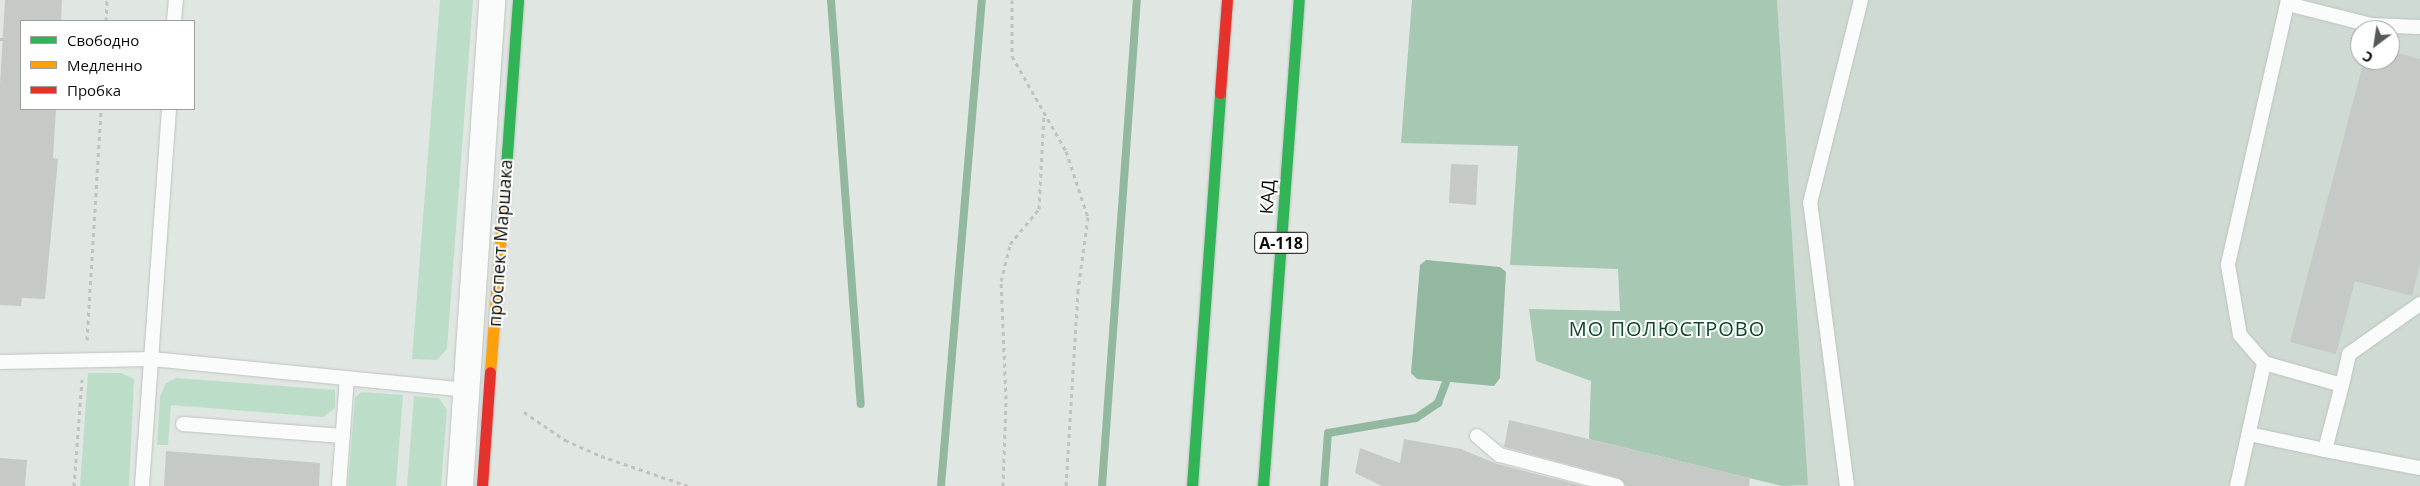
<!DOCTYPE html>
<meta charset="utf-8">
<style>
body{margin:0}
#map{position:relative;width:2420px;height:486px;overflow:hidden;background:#e0e6e2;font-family:"Open Sans",sans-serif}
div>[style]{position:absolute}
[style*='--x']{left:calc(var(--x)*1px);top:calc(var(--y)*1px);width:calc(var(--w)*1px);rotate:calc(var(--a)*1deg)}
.built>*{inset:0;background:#cedad2}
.green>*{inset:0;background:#bcdec8}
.forest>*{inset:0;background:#a7c8b3}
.water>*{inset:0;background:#92b9a0}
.stream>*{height:8px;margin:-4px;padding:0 4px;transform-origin:4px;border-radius:4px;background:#92b9a0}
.building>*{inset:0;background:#c5cac6}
.path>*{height:3px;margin-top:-1.5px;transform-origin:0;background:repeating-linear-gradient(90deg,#c0c3c1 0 4px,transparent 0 8px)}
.roads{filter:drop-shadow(0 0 1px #bec3c0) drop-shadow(0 0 1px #bec3c0)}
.lane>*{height:14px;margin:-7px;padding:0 7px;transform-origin:7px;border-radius:7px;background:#fafbfb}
.street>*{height:26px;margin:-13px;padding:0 13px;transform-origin:13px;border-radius:13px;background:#fafbfb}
.fast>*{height:11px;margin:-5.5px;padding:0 5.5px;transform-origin:5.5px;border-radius:5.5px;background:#30b455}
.slow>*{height:11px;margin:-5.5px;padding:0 5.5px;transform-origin:5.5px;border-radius:5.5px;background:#ff9f0a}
.jam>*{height:11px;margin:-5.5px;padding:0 5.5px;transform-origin:5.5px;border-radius:5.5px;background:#e5322d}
span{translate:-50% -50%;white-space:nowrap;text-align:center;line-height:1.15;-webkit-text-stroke:4px #fff;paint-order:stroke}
.shield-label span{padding:1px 4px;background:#fff;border:1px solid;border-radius:4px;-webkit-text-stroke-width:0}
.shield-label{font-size:16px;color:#0a0e0b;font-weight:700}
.street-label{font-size:18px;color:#0a0e0b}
.quarter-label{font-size:20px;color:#0c492b;letter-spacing:1px}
.legend{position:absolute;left:20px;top:20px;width:175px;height:90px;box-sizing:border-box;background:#fff;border:1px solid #9d9f9d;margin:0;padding:6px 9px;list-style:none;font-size:15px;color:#0a0e0b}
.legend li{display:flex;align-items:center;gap:10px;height:25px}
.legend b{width:25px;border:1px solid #9d9f9d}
.north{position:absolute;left:2350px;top:20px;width:50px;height:50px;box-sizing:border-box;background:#fff;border:1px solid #9d9f9d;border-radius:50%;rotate:211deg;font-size:14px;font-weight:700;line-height:20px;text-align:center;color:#0a0e0b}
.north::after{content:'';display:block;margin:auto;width:18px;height:22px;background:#555a56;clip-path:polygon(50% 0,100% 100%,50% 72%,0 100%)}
</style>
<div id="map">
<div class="built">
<div style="clip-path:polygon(evenodd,1777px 0,2420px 0,2420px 486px,1797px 486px,1808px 485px,1777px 0,2360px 30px,2390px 30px,2390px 60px,2360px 60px,2360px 30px)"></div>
</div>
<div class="green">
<div style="clip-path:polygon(440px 0,473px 0,447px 349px,437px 360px,412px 359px)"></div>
<div style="clip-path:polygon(88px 373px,121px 373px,134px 379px,129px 486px,80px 486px)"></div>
<div style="clip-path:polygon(176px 378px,335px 390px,335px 408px,323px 417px,171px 405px,168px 445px,157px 445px,160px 397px,166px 383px)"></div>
<div style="clip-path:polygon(361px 392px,403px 395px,396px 486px,348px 486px,355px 398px)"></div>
<div style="clip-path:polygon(414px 396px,439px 398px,447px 410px,441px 486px,407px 486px)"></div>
</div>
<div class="forest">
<div style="clip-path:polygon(1412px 0,1777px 0,1808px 485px,1782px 486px,1589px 439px,1591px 381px,1536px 361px,1529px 309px,1620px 311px,1618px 269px,1510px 265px,1518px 146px,1401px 143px)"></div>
</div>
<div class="water">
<div style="clip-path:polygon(1426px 260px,1500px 267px,1506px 272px,1500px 378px,1494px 386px,1417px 379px,1411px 373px,1420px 265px)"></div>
</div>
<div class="stream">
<div style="--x:831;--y:0;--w:405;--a:85.8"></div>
<div style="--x:941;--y:486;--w:488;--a:-85.2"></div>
<div style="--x:1102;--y:486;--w:487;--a:-85.9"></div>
<div style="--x:1324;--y:486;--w:53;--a:-85.7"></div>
<div style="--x:1328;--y:433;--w:89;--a:-9.7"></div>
<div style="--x:1416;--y:418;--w:27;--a:-34"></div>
<div style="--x:1438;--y:403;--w:22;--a:-69"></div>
</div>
<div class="building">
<div style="clip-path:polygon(5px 0,62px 0,61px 21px,21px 21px,21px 109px,56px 109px,53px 158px,58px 159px,45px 299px,22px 298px,21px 306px,0 305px,0 84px)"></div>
<div style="clip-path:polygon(2390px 51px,2420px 59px,2420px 264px,2412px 296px,2355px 281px,2336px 354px,2290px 342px,2364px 60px,2390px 60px)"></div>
<div style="clip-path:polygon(1451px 164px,1478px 165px,1476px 205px,1449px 203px)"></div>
<div style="clip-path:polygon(1509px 420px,1750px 478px,1749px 486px,1626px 486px,1619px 478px,1504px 447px)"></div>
<div style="clip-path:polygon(1404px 439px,1461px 449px,1497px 464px,1583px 486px,1382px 486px,1355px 473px,1360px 448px,1400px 463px)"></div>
<div style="clip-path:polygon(166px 451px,320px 463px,319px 486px,164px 486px)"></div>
<div style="clip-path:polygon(0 458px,27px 460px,25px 486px,0 486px)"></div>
</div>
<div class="path">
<div style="--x:1012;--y:0;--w:56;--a:90"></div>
<div style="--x:1012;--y:56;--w:109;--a:60.4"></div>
<div style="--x:1066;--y:151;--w:70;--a:71.6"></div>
<div style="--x:1088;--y:217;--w:74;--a:97.8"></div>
<div style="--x:1078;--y:290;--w:196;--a:93.5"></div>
<div style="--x:106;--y:21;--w:21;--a:-87"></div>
<div style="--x:0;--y:39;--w:3;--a:0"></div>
<div style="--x:87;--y:340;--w:231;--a:-86.5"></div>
<div style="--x:524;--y:412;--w:50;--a:34.3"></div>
<div style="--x:565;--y:440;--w:39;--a:24"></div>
<div style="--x:601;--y:456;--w:92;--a:19"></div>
<div style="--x:74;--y:486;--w:107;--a:-85.7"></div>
<div style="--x:1003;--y:486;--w:87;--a:-88"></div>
<div style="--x:1006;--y:399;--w:118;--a:-92.4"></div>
<div style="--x:1001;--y:281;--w:38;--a:-76"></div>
<div style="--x:1010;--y:244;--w:45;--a:-50.4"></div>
<div style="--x:1039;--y:209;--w:95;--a:-87"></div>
</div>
<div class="roads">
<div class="lane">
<div style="--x:2288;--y:0;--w:272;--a:102.8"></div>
<div style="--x:2228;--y:265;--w:71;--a:80.3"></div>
<div style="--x:2240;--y:335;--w:37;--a:49"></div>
<div style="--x:2264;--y:363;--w:81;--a:15.8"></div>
<div style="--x:2342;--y:385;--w:67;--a:104.7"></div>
<div style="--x:2325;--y:450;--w:97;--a:10.7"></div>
<div style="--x:2288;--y:4;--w:86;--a:14.2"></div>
<div style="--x:2371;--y:25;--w:49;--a:2.3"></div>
<div style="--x:174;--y:21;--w:21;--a:-85"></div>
<div style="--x:0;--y:362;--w:152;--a:-1.1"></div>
<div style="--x:152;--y:359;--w:317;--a:5.6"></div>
<div style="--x:2342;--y:385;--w:32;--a:-77"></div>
<div style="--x:2349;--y:354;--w:87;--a:-35.2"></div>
<div style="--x:183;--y:424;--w:160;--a:4.3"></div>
<div style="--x:2249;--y:434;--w:78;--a:11.9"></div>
<div style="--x:1477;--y:436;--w:30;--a:40"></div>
<div style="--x:1500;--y:455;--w:121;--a:14.8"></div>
<div style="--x:142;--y:486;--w:378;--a:-85.9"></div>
<div style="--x:339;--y:486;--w:108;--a:-85.8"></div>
<div style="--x:1847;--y:486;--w:285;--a:-97.4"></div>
<div style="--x:1810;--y:203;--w:209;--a:-75.9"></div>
<div style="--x:2237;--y:486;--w:126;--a:-77.6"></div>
</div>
<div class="street">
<div style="--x:460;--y:486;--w:487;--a:-86.2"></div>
</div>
<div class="fast">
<div style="--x:505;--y:182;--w:182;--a:-85.9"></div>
<div style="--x:1192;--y:486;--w:394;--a:-85.9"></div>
<div style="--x:1263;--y:486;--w:487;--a:-85.8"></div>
</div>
<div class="slow">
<div style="--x:490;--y:372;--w:191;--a:-85.5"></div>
</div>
<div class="jam">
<div style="--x:1220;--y:93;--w:93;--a:-85.7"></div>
<div style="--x:482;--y:486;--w:114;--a:-86"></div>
</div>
</div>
<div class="shield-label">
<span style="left:1281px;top:243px">А-118</span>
</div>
<div class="street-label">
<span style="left:1267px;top:197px;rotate:-86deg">КАД</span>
<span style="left:500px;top:243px;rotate:-86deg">проспект Маршака</span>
</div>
<div class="quarter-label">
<span style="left:1667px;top:328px">МО ПОЛЮСТРОВО</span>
</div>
<ul class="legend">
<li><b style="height:6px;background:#30b455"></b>Свободно</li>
<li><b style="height:6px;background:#ff9f0a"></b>Медленно</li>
<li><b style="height:6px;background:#e5322d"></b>Пробка</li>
</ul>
<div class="north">С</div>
</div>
